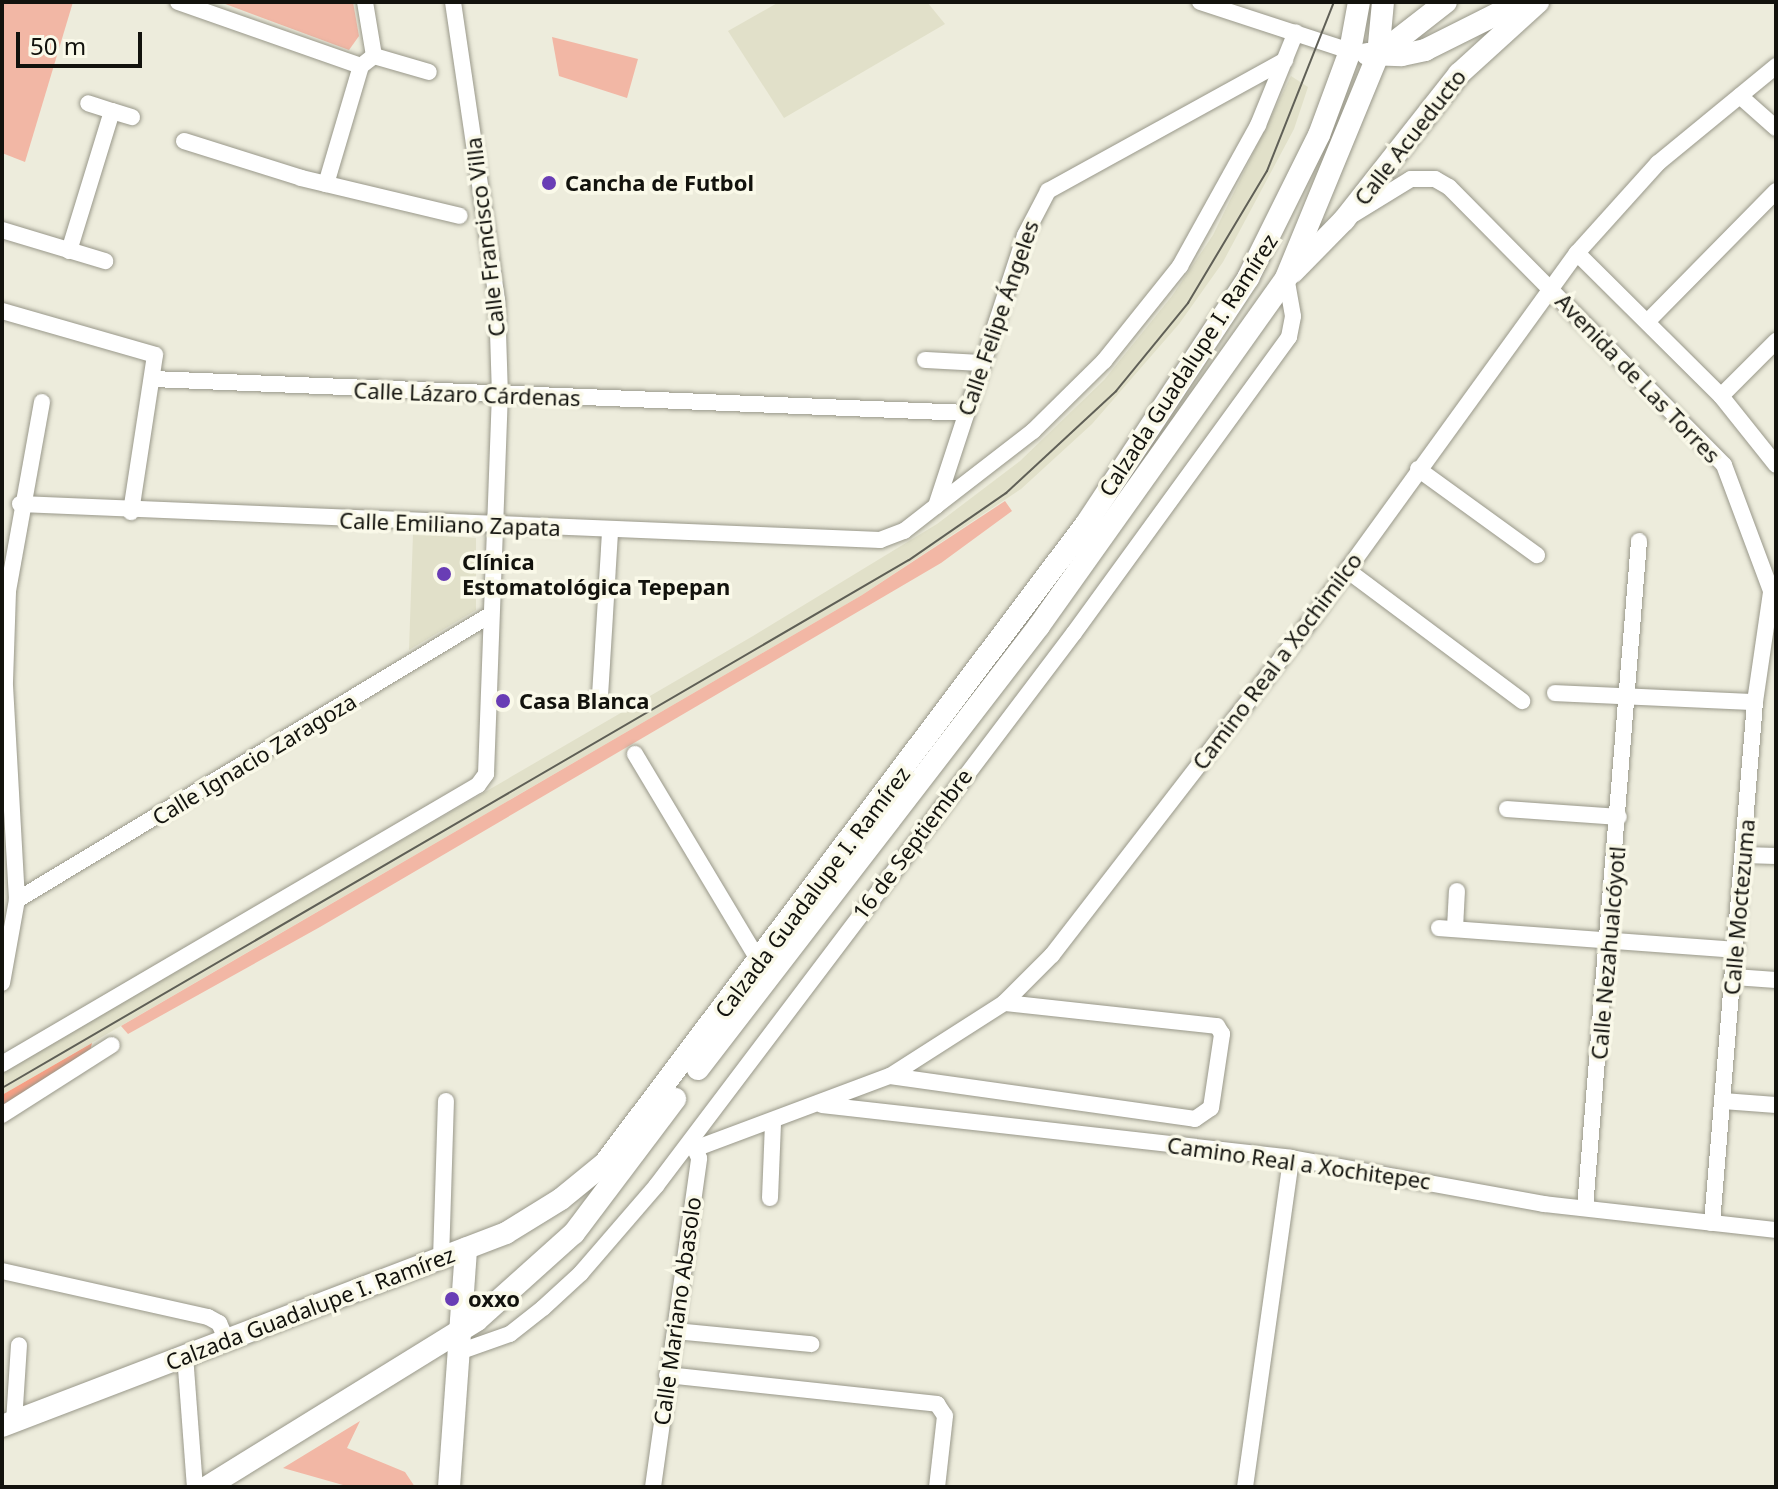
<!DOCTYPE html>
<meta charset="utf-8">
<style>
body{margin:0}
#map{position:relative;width:1778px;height:1489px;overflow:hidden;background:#edecdc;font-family:"Noto Sans",sans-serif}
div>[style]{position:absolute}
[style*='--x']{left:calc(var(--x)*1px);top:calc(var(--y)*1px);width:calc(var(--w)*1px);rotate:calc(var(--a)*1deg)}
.built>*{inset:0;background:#e1e0c9}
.green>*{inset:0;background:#f2b7a5}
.forest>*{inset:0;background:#f79f84}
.roads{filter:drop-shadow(0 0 2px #99988a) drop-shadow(0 0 2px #99988a)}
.street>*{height:16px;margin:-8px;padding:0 8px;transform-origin:8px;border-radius:8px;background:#fff}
.secondary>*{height:22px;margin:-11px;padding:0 11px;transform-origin:11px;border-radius:11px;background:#fff}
.tram>*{height:2px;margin:-1px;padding:0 1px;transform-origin:1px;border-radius:1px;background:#5f5f56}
.dots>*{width:22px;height:22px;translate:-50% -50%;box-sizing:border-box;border:4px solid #faf9e9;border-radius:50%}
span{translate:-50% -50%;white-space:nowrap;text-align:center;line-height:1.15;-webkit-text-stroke:7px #faf9e9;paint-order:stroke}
.street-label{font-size:22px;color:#12120d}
.poi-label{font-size:22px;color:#12120d;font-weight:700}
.left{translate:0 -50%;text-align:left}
.frame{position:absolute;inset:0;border:4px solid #12120d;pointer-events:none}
.scale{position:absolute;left:16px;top:32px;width:126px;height:36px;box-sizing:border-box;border:4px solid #12120d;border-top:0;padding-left:10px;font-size:24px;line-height:28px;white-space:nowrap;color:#12120d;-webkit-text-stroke:6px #faf9e9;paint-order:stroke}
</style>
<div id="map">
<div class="built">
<div style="clip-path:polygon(779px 2px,927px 2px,945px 24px,784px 118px,728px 31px)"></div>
<div style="clip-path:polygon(1291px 76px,1308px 87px,1294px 129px,1223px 262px,1179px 324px,1092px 424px,1021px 489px,862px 595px,2px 1095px,2px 1073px,753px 636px,937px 524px,1020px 461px,1104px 380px,1172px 296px,1213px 235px)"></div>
<div style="clip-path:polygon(413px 534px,476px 538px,476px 610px,409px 650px)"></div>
</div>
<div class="green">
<div style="clip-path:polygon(2px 2px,73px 2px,25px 162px,2px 153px)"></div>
<div style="clip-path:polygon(220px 2px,353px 2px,359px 36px,349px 50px)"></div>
<div style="clip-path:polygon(552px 37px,638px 59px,627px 98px,559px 76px)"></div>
<div style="clip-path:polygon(1005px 501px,1012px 511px,941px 563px,320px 927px,128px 1034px,121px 1026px,862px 595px)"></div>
<div style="clip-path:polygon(360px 1421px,347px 1448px,405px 1472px,415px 1487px,350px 1487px,283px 1468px)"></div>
</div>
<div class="forest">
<div style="clip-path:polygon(92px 1043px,88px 1059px,2px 1109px,2px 1095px)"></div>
</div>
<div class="roads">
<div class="street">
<div style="--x:178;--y:2;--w:194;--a:19.3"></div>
<div style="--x:361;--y:66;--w:16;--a:-38"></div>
<div style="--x:374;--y:56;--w:57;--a:16.2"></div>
<div style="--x:365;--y:2;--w:55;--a:80.5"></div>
<div style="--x:1200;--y:2;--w:158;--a:18.1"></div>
<div style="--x:1740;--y:96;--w:48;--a:41.6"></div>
<div style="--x:112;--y:111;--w:21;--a:17"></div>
<div style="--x:184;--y:141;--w:123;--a:17.5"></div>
<div style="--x:301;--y:178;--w:163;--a:13.4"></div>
<div style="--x:326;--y:184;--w:123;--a:-73.5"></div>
<div style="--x:1354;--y:214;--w:67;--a:-31.6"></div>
<div style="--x:1411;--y:179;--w:24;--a:0"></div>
<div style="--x:1435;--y:179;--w:16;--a:30"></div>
<div style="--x:1449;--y:187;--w:391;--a:45.3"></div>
<div style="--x:1724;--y:465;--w:148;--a:69.5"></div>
<div style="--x:2;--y:230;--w:108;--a:16.8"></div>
<div style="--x:69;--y:251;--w:146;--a:-72.9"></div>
<div style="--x:112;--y:111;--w:25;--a:-162"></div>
<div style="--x:1577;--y:253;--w:203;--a:44.8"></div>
<div style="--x:1721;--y:396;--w:88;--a:51.4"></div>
<div style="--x:2;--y:311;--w:159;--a:16"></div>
<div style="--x:155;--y:355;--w:159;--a:98.7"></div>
<div style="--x:1647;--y:322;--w:184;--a:-45.4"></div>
<div style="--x:925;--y:360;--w:57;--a:3"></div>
<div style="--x:153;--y:379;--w:814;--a:2.39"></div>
<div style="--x:1721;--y:396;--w:78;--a:-45"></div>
<div style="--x:1418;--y:469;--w:147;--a:35.9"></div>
<div style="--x:20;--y:504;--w:861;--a:2.4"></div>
<div style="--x:880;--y:540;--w:26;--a:-21"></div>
<div style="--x:904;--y:531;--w:41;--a:-38"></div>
<div style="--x:936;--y:506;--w:285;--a:-71.8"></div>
<div style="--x:1025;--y:235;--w:50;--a:-62.4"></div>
<div style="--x:1048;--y:191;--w:271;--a:-28.9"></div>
<div style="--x:936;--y:506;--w:123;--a:-37.7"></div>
<div style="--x:1033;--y:431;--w:100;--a:-44.6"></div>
<div style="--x:1104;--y:361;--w:122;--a:-51.3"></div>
<div style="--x:1180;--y:266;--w:161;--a:-61"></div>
<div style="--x:1258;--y:125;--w:100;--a:-67.8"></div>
<div style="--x:1347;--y:570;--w:219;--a:36.8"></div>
<div style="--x:1555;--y:693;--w:200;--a:2.6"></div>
<div style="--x:600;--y:696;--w:165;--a:-86.5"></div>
<div style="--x:635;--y:754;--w:244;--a:59.1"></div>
<div style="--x:1507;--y:809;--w:112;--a:4.1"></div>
<div style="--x:1744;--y:855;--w:32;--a:2"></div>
<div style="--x:17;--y:900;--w:552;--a:-31.07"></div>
<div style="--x:1439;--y:928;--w:298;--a:4.2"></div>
<div style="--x:1455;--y:928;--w:37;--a:-87"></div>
<div style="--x:1734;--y:977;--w:42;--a:4.1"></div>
<div style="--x:2;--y:983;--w:84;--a:-79.8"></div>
<div style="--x:17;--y:900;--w:218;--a:-93.2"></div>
<div style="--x:5;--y:682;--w:91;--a:-88.1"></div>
<div style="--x:8;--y:591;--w:192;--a:-79.8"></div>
<div style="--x:2;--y:1064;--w:552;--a:-30.38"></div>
<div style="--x:478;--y:785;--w:14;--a:-54"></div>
<div style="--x:486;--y:774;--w:378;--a:-87.9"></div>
<div style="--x:500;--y:396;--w:96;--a:-91.8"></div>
<div style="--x:497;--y:300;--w:301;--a:-98.4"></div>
<div style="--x:890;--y:1076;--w:308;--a:8"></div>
<div style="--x:1195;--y:1119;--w:19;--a:-35"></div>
<div style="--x:1211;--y:1108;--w:75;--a:-81.5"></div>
<div style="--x:1222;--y:1034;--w:9;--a:-122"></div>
<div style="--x:1217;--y:1026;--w:214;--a:-173.8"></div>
<div style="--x:1723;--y:1101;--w:53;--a:4.3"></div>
<div style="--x:822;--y:1105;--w:472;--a:6.4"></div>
<div style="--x:1291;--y:1158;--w:257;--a:10.3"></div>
<div style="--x:1544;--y:1204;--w:233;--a:6.4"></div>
<div style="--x:2;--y:1115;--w:130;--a:-32.5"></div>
<div style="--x:697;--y:1148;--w:206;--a:-20.5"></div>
<div style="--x:890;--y:1076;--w:135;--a:-32.6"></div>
<div style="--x:1004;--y:1003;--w:68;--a:-45"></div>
<div style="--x:1052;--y:955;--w:428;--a:-52.3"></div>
<div style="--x:1314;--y:616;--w:448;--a:-54.1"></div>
<div style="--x:1577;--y:253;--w:121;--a:-48"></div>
<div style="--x:1658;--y:163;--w:153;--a:-39.4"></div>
<div style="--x:770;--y:1198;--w:74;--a:-87.7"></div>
<div style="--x:1585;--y:1208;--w:669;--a:-85.37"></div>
<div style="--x:1712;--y:1223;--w:523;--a:-85.28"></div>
<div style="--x:1755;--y:702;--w:111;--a:-81.7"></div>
<div style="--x:441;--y:1259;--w:158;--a:-88.2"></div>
<div style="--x:2;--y:1271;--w:211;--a:12.6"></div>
<div style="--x:208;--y:1317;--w:13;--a:29"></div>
<div style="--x:219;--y:1323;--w:17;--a:66"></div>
<div style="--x:675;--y:1331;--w:137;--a:5.5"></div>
<div style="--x:456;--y:1353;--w:57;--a:-19.4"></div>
<div style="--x:510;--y:1334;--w:42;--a:-38.2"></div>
<div style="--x:543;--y:1308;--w:52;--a:-42.6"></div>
<div style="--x:581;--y:1273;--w:115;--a:-49.2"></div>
<div style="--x:656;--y:1186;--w:693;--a:-52.92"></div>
<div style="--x:1074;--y:633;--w:366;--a:-54"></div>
<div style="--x:1289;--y:337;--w:21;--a:-79"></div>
<div style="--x:1293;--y:316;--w:39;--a:-100"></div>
<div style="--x:185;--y:1355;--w:132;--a:85.7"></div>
<div style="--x:667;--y:1375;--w:272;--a:6.1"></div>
<div style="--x:937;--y:1404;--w:14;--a:56"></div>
<div style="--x:945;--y:1416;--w:71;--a:96.4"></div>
<div style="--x:14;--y:1422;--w:77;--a:-86.3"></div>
<div style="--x:653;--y:1487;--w:332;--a:-82"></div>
<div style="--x:699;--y:1158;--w:17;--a:-114"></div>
<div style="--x:1245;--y:1487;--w:332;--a:-82"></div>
</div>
<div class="secondary">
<div style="--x:1367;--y:54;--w:35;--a:2"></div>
<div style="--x:1402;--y:55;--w:24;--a:-12"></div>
<div style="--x:1425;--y:50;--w:107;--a:-26.6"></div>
<div style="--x:1378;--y:55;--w:86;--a:-37.9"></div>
<div style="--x:1293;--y:272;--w:73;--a:-45.6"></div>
<div style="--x:1344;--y:220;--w:186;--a:-51.8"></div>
<div style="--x:1459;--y:74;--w:107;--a:-42.3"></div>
<div style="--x:698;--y:1069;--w:559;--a:-52.41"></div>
<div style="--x:1039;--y:626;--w:427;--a:-54.6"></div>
<div style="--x:1286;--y:278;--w:241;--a:-67.6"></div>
<div style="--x:1378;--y:55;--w:53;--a:-84.6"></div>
<div style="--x:2;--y:1426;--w:540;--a:-20.95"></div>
<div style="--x:506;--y:1233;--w:65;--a:-31.7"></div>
<div style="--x:561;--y:1199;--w:57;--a:-39.3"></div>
<div style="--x:605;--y:1163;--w:800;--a:-53.03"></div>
<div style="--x:1086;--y:524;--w:295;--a:-56.6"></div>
<div style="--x:1248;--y:278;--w:160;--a:-63.6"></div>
<div style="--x:1319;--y:135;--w:90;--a:-69.7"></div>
<div style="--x:1350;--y:51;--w:50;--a:-79.6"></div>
<div style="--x:207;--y:1487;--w:317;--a:-31.7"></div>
<div style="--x:477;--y:1320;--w:130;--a:-41.9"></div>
<div style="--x:574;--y:1233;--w:168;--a:-53"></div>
<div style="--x:449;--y:1487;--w:239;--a:-85.9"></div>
</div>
</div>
<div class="tram">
<div style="--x:2;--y:1088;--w:1049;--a:-30.21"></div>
<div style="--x:909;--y:560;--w:118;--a:-34.6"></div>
<div style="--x:1006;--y:493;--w:150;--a:-42.8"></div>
<div style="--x:1116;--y:391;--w:114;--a:-50.7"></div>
<div style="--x:1188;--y:303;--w:154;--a:-59.1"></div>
<div style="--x:1267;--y:171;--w:182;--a:-68.4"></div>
</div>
<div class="dots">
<div style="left:549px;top:183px;background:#693db5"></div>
<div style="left:444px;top:574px;background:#693db5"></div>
<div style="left:503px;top:701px;background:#693db5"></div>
<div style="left:452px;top:1299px;background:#693db5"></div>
</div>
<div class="street-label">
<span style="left:1410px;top:137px;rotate:-52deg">Calle Acueducto</span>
<span style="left:485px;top:237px;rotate:-97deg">Calle Francisco Villa</span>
<span style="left:998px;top:318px;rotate:-71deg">Calle Felipe Ángeles</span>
<span style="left:1188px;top:365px;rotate:-57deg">Calzada Guadalupe I. Ramírez</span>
<span style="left:1638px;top:378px;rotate:46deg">Avenida de Las Torres</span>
<span style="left:467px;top:394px;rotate:2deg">Calle Lázaro Cárdenas</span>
<span style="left:450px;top:524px;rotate:2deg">Calle Emiliano Zapata</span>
<span style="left:1277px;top:661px;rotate:-53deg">Camino Real a Xochimilco</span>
<span style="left:254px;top:759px;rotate:-31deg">Calle Ignacio Zaragoza</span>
<span style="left:912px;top:844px;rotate:-53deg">16 de Septiembre</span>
<span style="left:812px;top:892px;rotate:-53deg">Calzada Guadalupe I. Ramírez</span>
<span style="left:1739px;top:907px;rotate:-85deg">Calle Moctezuma</span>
<span style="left:1608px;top:953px;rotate:-85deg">Calle Nezahualcóyotl</span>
<span style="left:1299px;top:1163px;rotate:8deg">Camino Real a Xochitepec</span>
<span style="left:310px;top:1308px;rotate:-21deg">Calzada Guadalupe I. Ramírez</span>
<span style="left:677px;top:1311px;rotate:-82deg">Calle Mariano Abasolo</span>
</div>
<div class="poi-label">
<span class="left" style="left:565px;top:183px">Cancha de Futbol</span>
<span class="left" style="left:462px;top:574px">Clínica<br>Estomatológica Tepepan</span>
<span class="left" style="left:519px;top:701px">Casa Blanca</span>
<span class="left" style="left:468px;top:1299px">oxxo</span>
</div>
<div class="frame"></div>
<div class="scale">50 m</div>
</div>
